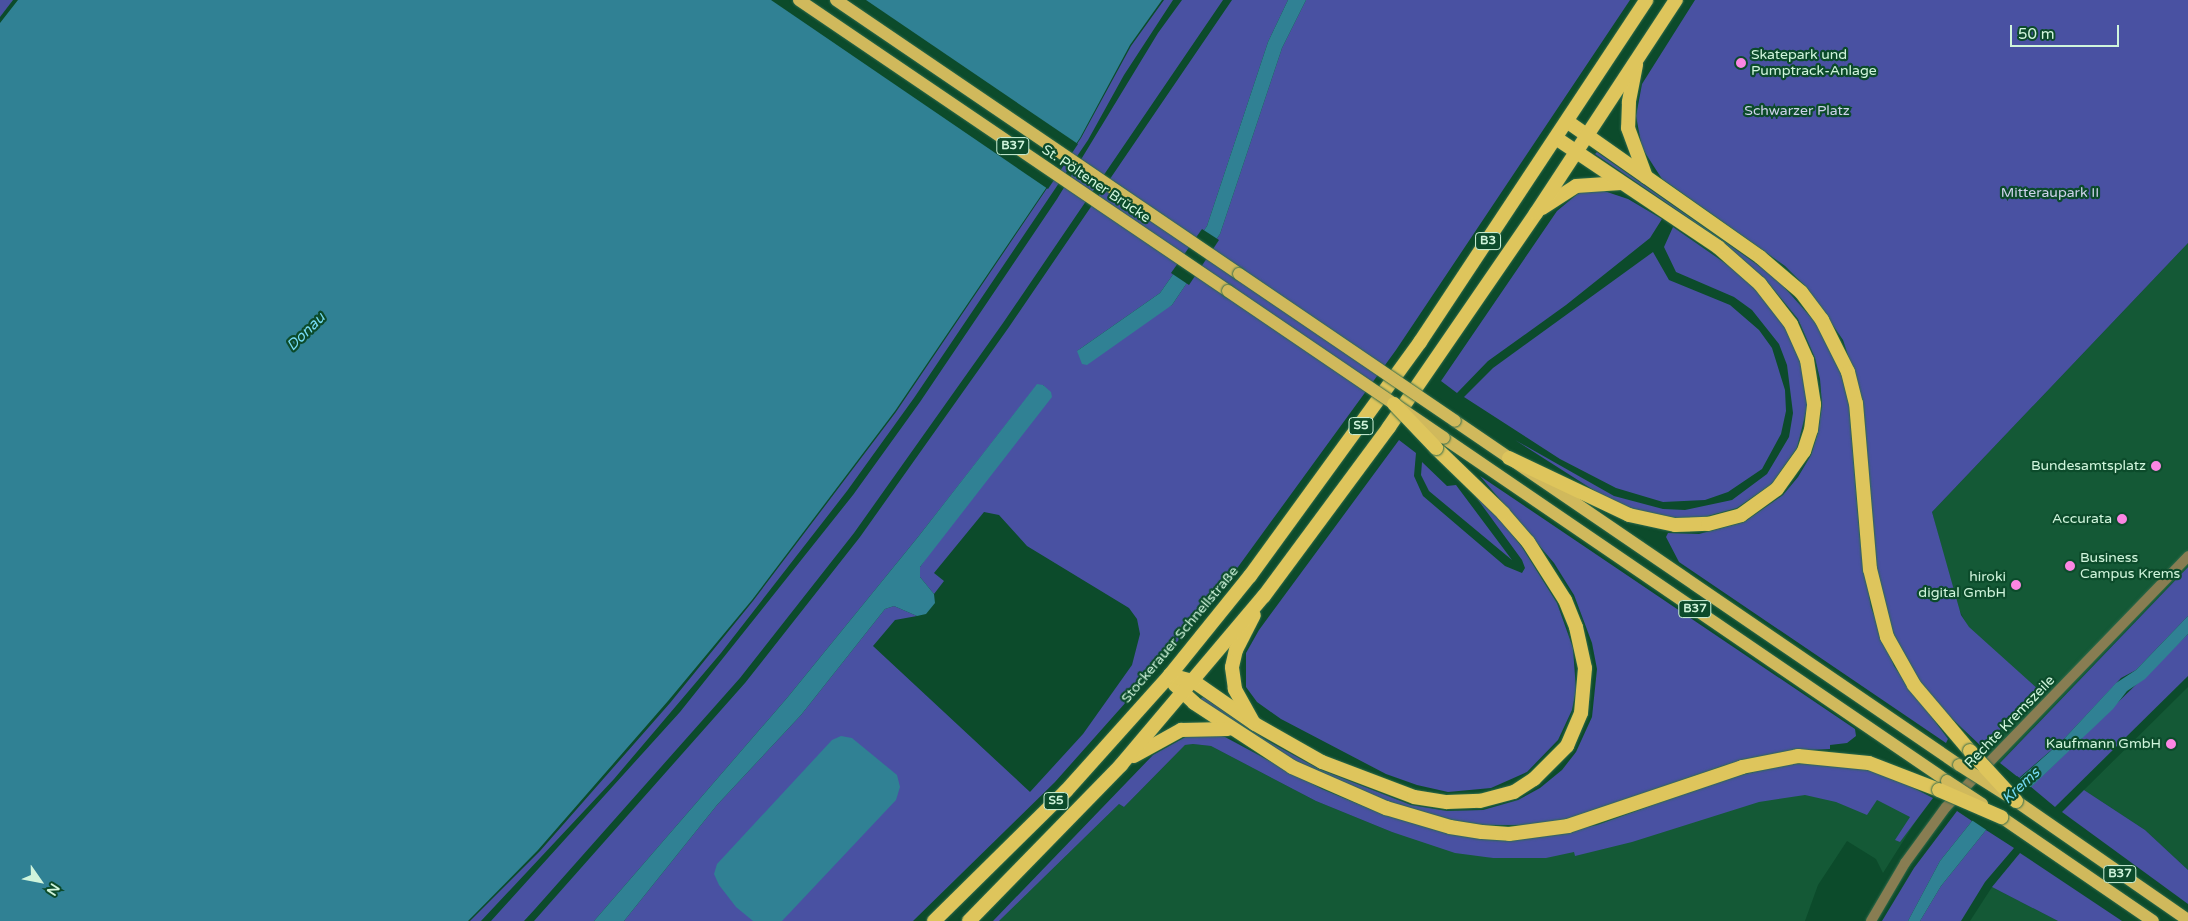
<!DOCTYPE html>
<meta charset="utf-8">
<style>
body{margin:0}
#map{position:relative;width:2188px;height:921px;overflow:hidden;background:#0c4b2b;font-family:"Varela Round",sans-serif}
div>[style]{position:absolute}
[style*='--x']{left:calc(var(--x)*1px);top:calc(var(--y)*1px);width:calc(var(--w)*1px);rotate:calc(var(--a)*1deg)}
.built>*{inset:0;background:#145936}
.green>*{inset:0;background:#4951a2}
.water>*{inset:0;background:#308194}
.pier>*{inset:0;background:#0c4b2b}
.roads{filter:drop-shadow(0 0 1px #2f6a4b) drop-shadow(0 0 1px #2f6a4b)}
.tertiary>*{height:10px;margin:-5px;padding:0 5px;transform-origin:5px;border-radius:5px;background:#887d52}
.primary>*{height:12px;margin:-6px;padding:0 6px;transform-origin:6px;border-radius:6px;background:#d0b95c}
.trunk>*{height:14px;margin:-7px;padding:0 7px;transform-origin:7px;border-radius:7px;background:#dec55c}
.bridges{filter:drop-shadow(0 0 1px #2f6a4b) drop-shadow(0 0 1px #2f6a4b)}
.primary-bridge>*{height:12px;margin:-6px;padding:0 6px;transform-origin:6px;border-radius:6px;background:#d0b95c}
.trunk-bridge>*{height:14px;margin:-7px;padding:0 7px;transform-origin:7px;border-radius:7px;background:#dec55c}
.dots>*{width:14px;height:14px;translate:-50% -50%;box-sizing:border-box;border:2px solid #0c4b2b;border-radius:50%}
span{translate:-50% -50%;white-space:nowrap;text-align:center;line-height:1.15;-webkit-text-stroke:4.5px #0c4b2b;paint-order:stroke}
.shield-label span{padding:1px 4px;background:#0c4b2b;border:1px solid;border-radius:4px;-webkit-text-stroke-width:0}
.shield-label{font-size:12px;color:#d0f5dc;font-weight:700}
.poi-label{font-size:14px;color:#d0f5dc}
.left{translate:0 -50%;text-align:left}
.right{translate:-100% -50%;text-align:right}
.park-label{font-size:14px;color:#ced3eb}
.street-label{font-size:14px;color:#d0f5dc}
.water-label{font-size:15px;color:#75daf3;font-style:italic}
.north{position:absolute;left:15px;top:856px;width:50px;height:50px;-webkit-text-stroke:4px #0c4b2b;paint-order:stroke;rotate:123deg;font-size:14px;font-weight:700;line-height:20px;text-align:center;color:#d0f5dc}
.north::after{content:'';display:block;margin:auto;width:18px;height:22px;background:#d0f5dc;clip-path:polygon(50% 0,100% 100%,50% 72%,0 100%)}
.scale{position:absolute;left:2010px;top:25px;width:109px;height:22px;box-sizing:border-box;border:2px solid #d0f5dc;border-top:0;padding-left:6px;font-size:15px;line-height:18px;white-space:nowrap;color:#d0f5dc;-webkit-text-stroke:4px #0c4b2b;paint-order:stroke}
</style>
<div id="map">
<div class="built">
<div style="clip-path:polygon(2188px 243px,2188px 567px,2000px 763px,1982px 747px,2015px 716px,1955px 602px,1932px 512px)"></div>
<div style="clip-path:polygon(2188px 687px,2188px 870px,2145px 830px,2084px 790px)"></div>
<div style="clip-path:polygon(1193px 744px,1211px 746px,1316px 801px,1392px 832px,1493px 858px,1755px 795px,1854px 789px,1919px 816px,1883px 873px,1876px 859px,1847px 841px,1818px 885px,1805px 921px,999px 921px,1119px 804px,1124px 807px,1185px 745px)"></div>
<div style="clip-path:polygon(1992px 887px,2058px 921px,1970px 921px)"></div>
</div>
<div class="green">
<div style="clip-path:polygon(0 0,13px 0,0 17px)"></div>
<div style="clip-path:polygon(1164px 0,1173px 0,1124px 75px,1088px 140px,914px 398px,847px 491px,721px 653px,614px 779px,481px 921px,470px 921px,540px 851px,670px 703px,753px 601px,896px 412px,1081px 138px,1131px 46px)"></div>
<div style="clip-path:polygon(1182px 0,1223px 0,1003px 323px,854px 533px,740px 678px,535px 909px,524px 921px,491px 921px,680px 712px,853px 495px,920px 402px,1057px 199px,1158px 33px)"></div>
<div style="clip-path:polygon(1232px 0,1288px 0,1268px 42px,1207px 226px,1160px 293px,1077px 351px,1172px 305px,1220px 234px,1282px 48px,1306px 0,1630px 0,1396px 350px,1238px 567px,1151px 674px,1055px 782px,913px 921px,624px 921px,717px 805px,801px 715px,885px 609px,894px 606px,917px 616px,895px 620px,873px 646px,1030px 792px,1083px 734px,1132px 665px,1140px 634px,1137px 619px,1129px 608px,1027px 546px,999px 515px,984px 512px,934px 573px,944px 581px,934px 594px,920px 577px,920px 567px,931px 551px,1051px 397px,1043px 385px,1037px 385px,918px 537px,787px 698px,594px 921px,534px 921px,745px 683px,860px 537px,1009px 327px)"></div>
<div style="clip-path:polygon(1695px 0,2188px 0,2188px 243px,1932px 512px,1961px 615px,1969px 627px,2040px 691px,1982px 747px,1945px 712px,1919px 681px,1893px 635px,1876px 568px,1863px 402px,1843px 340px,1807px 288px,1785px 266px,1662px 179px,1642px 148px,1636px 116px,1642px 84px)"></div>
<div style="clip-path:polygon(1597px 152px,1775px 277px,1817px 324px,1841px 373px,1849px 405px,1860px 539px,1871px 607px,1894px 666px,1948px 739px,1946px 743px,1679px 562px,1666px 537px,1668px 533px,1699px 534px,1744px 522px,1783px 495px,1798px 477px,1811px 455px,1818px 432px,1822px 405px,1820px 379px,1815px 358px,1798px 319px,1765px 279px,1722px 241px,1595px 154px)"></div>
<div style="clip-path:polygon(1601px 190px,1628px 199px,1662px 219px,1650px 238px,1566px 305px,1488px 361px,1457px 393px,1441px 381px,1557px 211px,1581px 191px)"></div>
<div style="clip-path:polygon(1673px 227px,1735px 270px,1755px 288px,1786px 327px,1802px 362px,1808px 404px,1797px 448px,1772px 484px,1737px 508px,1697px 519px,1676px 518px,1632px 509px,1606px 498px,1515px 440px,1614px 496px,1663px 509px,1685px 510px,1732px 500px,1767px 474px,1789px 437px,1793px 413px,1787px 365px,1779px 344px,1752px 310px,1734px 297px,1676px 272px,1664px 247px)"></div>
<div style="clip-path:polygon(1653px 252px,1669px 280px,1730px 305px,1759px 330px,1772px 348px,1785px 390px,1786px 411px,1781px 434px,1762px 469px,1728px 492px,1705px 500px,1663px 502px,1616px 488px,1560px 459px,1464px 397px,1493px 368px)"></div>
<div style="clip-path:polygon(1399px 440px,1416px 453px,1414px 476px,1423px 496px,1505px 566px,1522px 573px,1525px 568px,1522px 560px,1473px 493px,1499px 518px,1522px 547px,1557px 603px,1573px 648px,1576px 690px,1572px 710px,1558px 740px,1527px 772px,1491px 788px,1448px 792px,1417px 785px,1386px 774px,1281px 719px,1257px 702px,1246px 687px,1246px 653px,1259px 630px)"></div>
<div style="clip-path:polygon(1422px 462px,1447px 486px,1456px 485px,1512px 560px,1429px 491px,1421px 475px)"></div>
<div style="clip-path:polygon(1480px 476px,1855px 729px,1856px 736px,1847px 743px,1830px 745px,1830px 749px,1787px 751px,1723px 766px,1566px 820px,1538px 825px,1483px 825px,1451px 820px,1388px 803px,1295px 761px,1200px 699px,1203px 697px,1266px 740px,1319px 769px,1411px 805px,1447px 811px,1483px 810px,1518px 800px,1540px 788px,1562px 770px,1576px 752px,1592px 717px,1597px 669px,1592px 643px,1574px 595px,1554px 563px)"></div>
<div style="clip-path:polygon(2188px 567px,2188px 616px,2136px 670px,2121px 678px,2063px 740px,2019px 778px,2000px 763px)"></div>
<div style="clip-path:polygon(2188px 634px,2188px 676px,2055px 807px,2031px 787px)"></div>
<div style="clip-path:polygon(1191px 734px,1214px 734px,1225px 737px,1322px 789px,1385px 815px,1448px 833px,1509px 839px,1539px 837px,1597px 825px,1728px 778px,1788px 764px,1819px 763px,1868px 769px,1900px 781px,1933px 798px,1900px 842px,1895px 840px,1910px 817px,1881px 802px,1877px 800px,1867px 815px,1836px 802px,1805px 795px,1759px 802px,1632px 842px,1575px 856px,1574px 852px,1546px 858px,1493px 858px,1455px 853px,1392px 832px,1316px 801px,1211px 746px,1193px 744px,1185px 745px,1124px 807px,1119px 804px,999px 921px,993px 921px,1153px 755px)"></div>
<div style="clip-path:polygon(2084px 790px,2145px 830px,2188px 870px,2188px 904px,2062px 812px)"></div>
<div style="clip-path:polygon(1957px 811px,1972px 821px,1940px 861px,1908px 921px,1882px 921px,1914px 868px)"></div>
<div style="clip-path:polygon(1986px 830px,2014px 848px,1985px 882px,1961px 921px,1920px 921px,1941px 886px)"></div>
<div style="clip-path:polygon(2020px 853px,2122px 921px,2058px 921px,1992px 887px)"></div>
</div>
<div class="water">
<div style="clip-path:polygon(18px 0,1162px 0,1130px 45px,1080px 138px,895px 411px,752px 600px,668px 701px,538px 850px,468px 921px,0 921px,0 23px)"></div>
<div style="clip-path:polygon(1288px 0,1306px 0,1282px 48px,1220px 234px,1172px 305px,1087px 365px,1082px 364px,1077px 351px,1160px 293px,1207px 226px,1268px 42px)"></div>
<div style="clip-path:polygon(1037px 384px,1043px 385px,1051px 392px,1052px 397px,920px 567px,920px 577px,934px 594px,935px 603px,926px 614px,917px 616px,894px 606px,885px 609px,801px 715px,717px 805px,624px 921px,594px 921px,787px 698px,918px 537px)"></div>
<div style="clip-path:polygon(2188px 616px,2188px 634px,2145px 679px,2127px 691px,2113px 709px,1986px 830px,1941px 886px,1920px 921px,1908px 921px,1940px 861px,1972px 821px,2063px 740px,2116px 683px,2136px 670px)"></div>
<div style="clip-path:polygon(841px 736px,852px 738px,897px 775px,900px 787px,896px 800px,782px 921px,753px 921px,736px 907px,719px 885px,714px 874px,717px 864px,832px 740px)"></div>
</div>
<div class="pier">
<div style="clip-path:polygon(771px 0,866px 0,1078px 144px,1048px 189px)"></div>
<div style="clip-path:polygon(1202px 229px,1219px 240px,1189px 285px,1171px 273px)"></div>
<div style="clip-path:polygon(2017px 776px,2033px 789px,1988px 831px,1970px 819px)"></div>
</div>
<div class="roads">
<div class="tertiary">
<div style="--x:1871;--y:921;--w:67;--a:-59.6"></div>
<div style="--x:1905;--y:863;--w:69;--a:-53.8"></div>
<div style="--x:1946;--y:807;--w:349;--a:-46"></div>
</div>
<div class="primary">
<div style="--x:799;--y:0;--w:518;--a:34.15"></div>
<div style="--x:836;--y:0;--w:487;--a:34.2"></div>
<div style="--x:1455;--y:421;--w:610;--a:34.32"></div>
<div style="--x:1444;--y:438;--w:609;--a:34.29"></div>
<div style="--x:2016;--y:801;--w:209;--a:34.7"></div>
<div style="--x:2001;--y:817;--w:184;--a:34.4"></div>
</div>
<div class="trunk">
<div style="--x:1636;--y:65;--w:38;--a:101"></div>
<div style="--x:1629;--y:102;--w:26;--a:92"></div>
<div style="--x:1628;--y:128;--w:52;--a:69.8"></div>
<div style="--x:1568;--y:122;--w:235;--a:35.1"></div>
<div style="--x:1760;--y:257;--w:54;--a:40.5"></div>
<div style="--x:1801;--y:292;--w:35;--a:53"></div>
<div style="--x:1822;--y:320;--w:58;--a:63.4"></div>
<div style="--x:1848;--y:372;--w:32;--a:76"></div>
<div style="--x:1856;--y:403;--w:167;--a:85.2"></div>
<div style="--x:1870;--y:569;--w:70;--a:76"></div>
<div style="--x:1887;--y:637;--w:55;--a:60.6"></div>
<div style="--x:1914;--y:685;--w:87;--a:49.7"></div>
<div style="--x:1542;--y:208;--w:40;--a:-32.9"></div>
<div style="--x:1576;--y:186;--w:45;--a:-3.8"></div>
<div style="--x:1509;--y:458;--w:133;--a:25.4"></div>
<div style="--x:1629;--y:515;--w:47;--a:12.3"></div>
<div style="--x:1675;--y:525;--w:33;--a:-2"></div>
<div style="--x:1708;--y:524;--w:34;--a:-15"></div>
<div style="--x:1741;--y:515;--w:44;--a:-35.8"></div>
<div style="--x:1777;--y:489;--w:47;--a:-54.6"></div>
<div style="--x:1804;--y:451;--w:22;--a:-72"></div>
<div style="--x:1811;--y:430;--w:26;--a:-83"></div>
<div style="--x:1814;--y:404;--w:45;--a:-99"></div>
<div style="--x:1807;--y:360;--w:39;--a:-114"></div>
<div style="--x:1791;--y:324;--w:51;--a:-127.8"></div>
<div style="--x:1760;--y:284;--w:56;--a:-138.6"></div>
<div style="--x:1718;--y:247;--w:194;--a:-146.1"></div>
<div style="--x:1170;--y:675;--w:11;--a:63"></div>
<div style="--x:1175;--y:685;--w:26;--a:43"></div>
<div style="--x:1194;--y:703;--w:117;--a:33.1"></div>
<div style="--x:1292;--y:767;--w:103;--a:23.6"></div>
<div style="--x:1386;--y:808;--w:67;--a:16.5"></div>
<div style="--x:1450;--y:827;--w:32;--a:9"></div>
<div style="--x:1482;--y:832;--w:27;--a:4"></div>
<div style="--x:1509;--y:834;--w:60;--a:-7.7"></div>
<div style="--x:1568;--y:826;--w:184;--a:-18.7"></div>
<div style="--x:1742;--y:767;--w:57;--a:-11.1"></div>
<div style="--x:1798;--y:756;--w:71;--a:5.6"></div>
<div style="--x:1869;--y:763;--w:75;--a:21.1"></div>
<div style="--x:1170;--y:675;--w:24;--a:15"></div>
<div style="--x:1193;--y:681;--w:75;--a:34.7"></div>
<div style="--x:1255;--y:724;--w:77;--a:29.6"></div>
<div style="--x:1322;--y:762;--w:98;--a:20.8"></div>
<div style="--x:1414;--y:797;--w:33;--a:9"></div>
<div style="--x:1447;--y:802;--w:33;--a:-2"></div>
<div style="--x:1480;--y:801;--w:35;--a:-15"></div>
<div style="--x:1514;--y:792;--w:24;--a:-33"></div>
<div style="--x:1534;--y:779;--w:47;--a:-45"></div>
<div style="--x:1567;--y:746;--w:36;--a:-67"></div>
<div style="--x:1581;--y:713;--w:45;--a:-84.9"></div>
<div style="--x:1585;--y:668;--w:42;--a:-102.4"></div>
<div style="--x:1576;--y:627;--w:29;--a:-112"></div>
<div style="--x:1565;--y:600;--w:69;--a:-122.5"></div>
<div style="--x:1528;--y:542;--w:38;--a:-131"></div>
<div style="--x:1503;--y:513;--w:93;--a:-135.9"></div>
<div style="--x:1253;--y:722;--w:38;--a:-119"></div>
<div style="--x:1235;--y:689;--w:22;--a:-98"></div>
<div style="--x:1232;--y:667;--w:17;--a:-77"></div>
<div style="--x:1236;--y:650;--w:39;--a:-63"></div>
<div style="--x:1134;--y:756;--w:54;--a:-29"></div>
<div style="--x:1181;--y:730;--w:47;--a:-1.2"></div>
<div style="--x:934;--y:921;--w:185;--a:-44.6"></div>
<div style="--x:1066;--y:791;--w:156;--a:-48.1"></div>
<div style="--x:1170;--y:675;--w:127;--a:-51.1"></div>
<div style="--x:1250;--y:576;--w:289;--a:-54"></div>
<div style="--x:1420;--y:342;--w:410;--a:-56.5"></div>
<div style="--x:969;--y:921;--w:218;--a:-45.7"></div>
<div style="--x:1121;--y:765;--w:221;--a:-49.8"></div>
<div style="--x:1264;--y:596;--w:210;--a:-53.5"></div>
<div style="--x:1389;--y:427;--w:260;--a:-55.5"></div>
<div style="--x:1536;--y:213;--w:255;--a:-56.7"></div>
</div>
</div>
<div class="bridges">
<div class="primary-bridge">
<div style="--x:1239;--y:274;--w:261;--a:34.2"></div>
<div style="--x:1228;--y:291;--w:261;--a:34.2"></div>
<div style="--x:1959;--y:765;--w:58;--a:32.3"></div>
<div style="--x:1947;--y:781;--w:42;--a:33.3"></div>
</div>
<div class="trunk-bridge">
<div style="--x:1394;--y:404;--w:61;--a:46.3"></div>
<div style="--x:1970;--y:751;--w:68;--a:47.4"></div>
<div style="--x:1939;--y:790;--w:68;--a:23.5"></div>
</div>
</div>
<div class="dots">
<div style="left:1741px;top:63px;background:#fc86e3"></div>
<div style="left:2156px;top:466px;background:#fc86e3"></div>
<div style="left:2122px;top:519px;background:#fc86e3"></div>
<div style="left:2070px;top:566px;background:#fc86e3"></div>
<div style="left:2016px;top:585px;background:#fc86e3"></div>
<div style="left:2171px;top:744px;background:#fc86e3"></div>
</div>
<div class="shield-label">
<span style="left:1013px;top:146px">B37</span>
<span style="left:1488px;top:241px">B3</span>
<span style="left:1361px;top:426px">S5</span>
<span style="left:1695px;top:609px">B37</span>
<span style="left:1056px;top:801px">S5</span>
<span style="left:2120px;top:874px">B37</span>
</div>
<div class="poi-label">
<span class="left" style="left:1751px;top:63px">Skatepark und<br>Pumptrack-Anlage</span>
<span class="right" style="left:2146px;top:466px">Bundesamtsplatz</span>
<span class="right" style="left:2112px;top:519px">Accurata</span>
<span class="left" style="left:2080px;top:566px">Business<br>Campus Krems</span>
<span class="right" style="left:2006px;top:585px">hiroki<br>digital GmbH</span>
<span class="right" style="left:2161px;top:744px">Kaufmann GmbH</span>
</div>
<div class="park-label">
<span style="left:1797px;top:111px">Schwarzer Platz</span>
<span style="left:2050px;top:193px">Mitteraupark II</span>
</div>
<div class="street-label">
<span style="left:1096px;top:184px;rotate:34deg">St. Pöltener Brücke</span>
<span style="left:1180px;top:635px;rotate:-50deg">Stockerauer Schnellstraße</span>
<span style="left:2010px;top:722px;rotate:-46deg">Rechte Kremszeile</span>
</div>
<div class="water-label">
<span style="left:306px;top:332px;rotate:-45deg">Donau</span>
<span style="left:2021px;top:786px;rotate:-43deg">Krems</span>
</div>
<div class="north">N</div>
<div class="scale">50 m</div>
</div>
